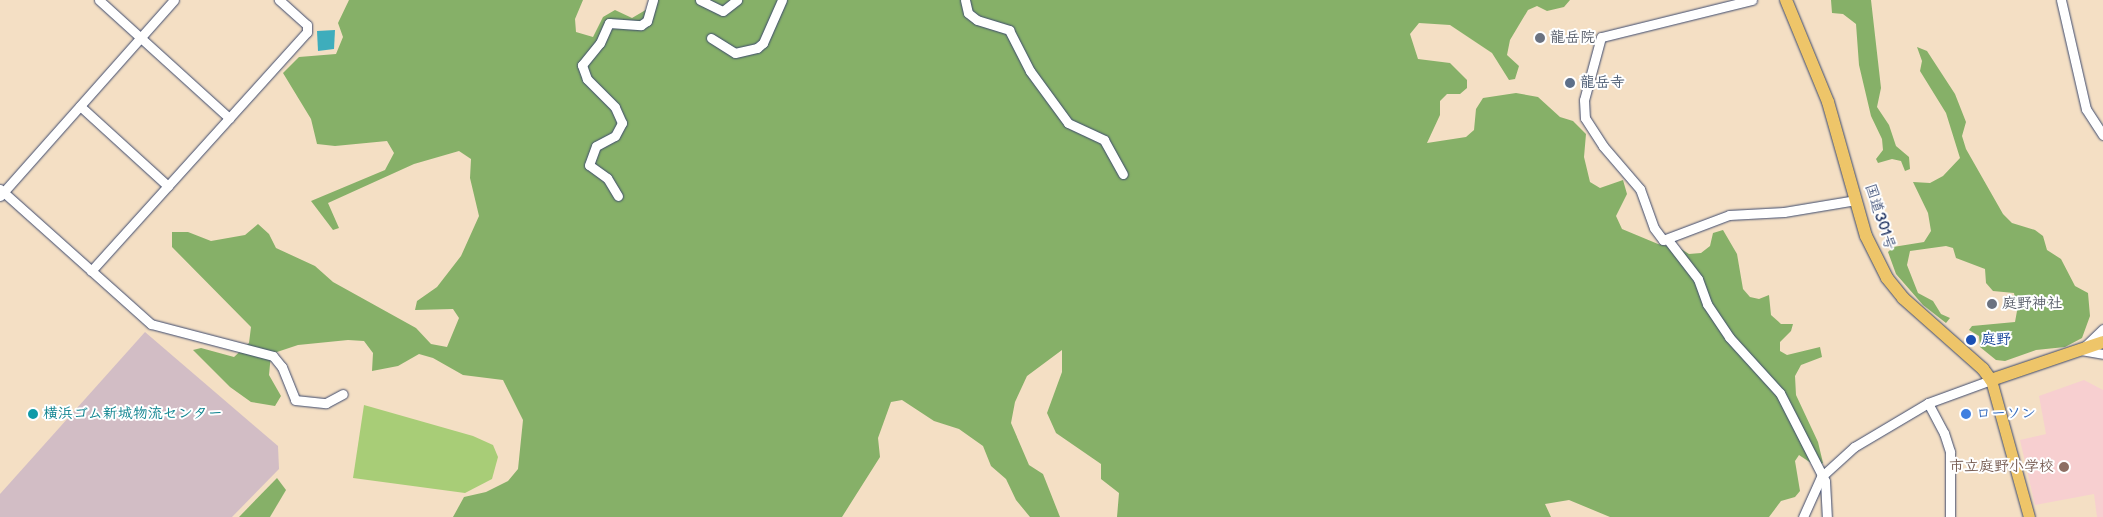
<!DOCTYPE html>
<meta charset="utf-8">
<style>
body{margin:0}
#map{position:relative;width:2103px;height:517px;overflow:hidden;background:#f4dfc4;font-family:"Balsamiq Sans","Klee One",sans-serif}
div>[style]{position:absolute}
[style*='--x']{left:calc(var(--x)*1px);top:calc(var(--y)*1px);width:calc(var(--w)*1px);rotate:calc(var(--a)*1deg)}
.built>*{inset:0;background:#f7cfd0}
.industrial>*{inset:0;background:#d2bdc5}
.green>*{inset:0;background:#a8cd77}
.forest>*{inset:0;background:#86b068}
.water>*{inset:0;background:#3eadbc}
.roads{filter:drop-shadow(0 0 1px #3c496d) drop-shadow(0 0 1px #3c496d)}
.minor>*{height:9px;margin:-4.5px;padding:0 4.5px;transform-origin:4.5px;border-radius:4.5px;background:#fff}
.major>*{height:11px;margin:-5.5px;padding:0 5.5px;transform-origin:5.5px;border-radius:5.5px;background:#eec569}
.highway>*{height:12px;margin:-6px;padding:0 6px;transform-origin:6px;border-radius:6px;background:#eec569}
.dots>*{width:14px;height:14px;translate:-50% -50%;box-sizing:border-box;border:2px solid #fff;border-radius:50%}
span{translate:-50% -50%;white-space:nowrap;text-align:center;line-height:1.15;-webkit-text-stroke:4px #fff;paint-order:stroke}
.worship-label{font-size:15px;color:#5b616d;font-weight:700}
.left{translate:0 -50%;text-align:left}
.service-label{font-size:15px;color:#4e5e75;font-weight:700}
.street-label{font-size:15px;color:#1b2f5e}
.transit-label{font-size:15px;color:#164399;font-weight:700}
.culture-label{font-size:15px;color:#0d838f;font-weight:700}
.shop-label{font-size:15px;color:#366cbe;font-weight:700}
.education-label{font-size:15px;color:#785e54;font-weight:700}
.right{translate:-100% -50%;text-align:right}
</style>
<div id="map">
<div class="built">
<div style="clip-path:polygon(2084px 380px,2103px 390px,2103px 517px,2097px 517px,2094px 494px,2035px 505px,2020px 440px,2046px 434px,2039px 396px)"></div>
</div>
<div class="industrial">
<div style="clip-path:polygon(145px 332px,278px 446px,279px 469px,232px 517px,0 517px,0 494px)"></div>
</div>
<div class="green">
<div style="clip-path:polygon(364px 405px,473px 436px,493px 445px,498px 457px,492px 479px,465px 493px,353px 478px)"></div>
</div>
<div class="forest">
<div style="clip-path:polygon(349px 0,583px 0,575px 19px,576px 32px,593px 37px,603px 17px,615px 10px,632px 18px,649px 8px,651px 0,1570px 0,1564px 7px,1547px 11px,1537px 6px,1528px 10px,1510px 40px,1507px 55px,1519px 66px,1515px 79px,1509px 80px,1492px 53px,1450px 25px,1419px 23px,1410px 34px,1418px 59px,1450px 63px,1467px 80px,1467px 88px,1460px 94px,1447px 94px,1440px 101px,1440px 115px,1427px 143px,1466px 137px,1474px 130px,1476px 109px,1483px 98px,1516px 93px,1538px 97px,1560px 117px,1573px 121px,1586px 134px,1584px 157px,1590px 182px,1600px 188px,1623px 180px,1627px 194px,1616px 216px,1622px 229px,1658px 244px,1681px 249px,1689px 254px,1701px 253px,1710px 246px,1713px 233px,1723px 230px,1737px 254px,1743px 289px,1750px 297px,1759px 299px,1769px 295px,1771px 315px,1781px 324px,1793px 324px,1791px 331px,1780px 342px,1780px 351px,1787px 355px,1820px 347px,1822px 357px,1801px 365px,1795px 376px,1796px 395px,1818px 442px,1823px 463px,1817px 467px,1799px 455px,1795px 461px,1800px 491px,1795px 497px,1781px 501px,1769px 517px,1610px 517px,1569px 500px,1545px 504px,1551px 517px,1117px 517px,1119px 493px,1101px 479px,1101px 464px,1056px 433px,1047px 413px,1062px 372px,1062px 350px,1027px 376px,1015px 402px,1011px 423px,1029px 465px,1043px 474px,1060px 517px,1030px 517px,1016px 500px,1006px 479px,991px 466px,983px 446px,959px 429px,934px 421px,902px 400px,891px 402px,878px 438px,880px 457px,842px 517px,453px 517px,464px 497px,486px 492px,508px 481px,518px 469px,523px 420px,503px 380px,463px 375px,433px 358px,419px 354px,398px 366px,372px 371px,373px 353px,364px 341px,348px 340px,298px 345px,271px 354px,269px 375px,281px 396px,275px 406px,251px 402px,230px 387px,193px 350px,201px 348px,234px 357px,249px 343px,251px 327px,172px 247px,172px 232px,188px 232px,211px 241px,245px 235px,258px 224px,269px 234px,276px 248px,315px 266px,333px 282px,416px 328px,431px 344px,447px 347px,459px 318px,453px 309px,415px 310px,417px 301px,437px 287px,461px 256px,479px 216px,470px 178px,471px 159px,459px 151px,414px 164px,328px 203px,339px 228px,333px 230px,311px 201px,385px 170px,394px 153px,387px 141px,335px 146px,317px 144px,311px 119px,283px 73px,299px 57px,336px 54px,343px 37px,338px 23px)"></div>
<div style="clip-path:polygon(1831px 0,1871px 0,1881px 88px,1877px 107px,1889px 125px,1896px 146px,1909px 157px,1910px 169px,1905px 171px,1901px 161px,1892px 159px,1878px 163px,1876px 159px,1883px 150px,1882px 139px,1871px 116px,1859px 65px,1856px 24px,1843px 14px,1832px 13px)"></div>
<div style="clip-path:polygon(1917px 47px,1927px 51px,1955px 94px,1966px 122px,1962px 136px,1966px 149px,2003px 214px,2012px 223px,2035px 230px,2043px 236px,2047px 250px,2061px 259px,2075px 286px,2088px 293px,2090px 316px,2082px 338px,2065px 347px,2036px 350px,2005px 361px,1996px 360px,1980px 347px,1979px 336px,1969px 330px,1972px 326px,2015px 322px,2017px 311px,2014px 293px,1993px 291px,1986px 283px,1985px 269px,1956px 258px,1953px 248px,1946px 246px,1910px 251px,1907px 265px,1918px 293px,1933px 301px,1941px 314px,1950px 318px,1946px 323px,1923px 305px,1896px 274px,1888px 252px,1893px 247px,1924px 242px,1931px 231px,1928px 213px,1913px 182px,1930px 183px,1943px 176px,1960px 158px,1946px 113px,1920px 71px,1922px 61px)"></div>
<div style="clip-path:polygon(277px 478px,286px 490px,270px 517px,239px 517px)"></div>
</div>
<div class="water">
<div style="clip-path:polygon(335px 30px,334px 49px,318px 51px,317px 31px)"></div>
</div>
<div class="roads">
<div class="minor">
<div style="--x:99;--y:0;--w:176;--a:42.2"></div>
<div style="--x:700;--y:0;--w:25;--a:26"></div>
<div style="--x:723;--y:11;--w:18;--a:-38"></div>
<div style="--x:965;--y:0;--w:13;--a:77"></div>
<div style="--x:968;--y:13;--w:11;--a:38"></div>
<div style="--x:977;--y:20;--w:34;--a:17"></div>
<div style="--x:1009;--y:30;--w:46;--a:62.9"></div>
<div style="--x:1030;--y:71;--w:64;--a:53.8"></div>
<div style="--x:1068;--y:123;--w:40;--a:25"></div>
<div style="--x:1104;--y:140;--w:39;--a:61"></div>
<div style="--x:1752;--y:0;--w:155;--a:166.2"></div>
<div style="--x:1601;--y:37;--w:65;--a:105.1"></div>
<div style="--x:1584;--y:100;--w:18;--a:87"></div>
<div style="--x:1585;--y:118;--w:33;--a:57"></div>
<div style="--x:1603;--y:146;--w:57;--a:49.3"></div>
<div style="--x:1640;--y:189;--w:41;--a:70.3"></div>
<div style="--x:1654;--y:228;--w:15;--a:53"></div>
<div style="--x:1663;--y:240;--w:71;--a:-20.7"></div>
<div style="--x:1729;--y:215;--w:55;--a:-3.1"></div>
<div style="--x:1784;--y:212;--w:73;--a:-9.5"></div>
<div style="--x:2061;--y:0;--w:112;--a:77.1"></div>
<div style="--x:2086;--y:109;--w:31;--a:57"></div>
<div style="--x:711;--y:38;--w:28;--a:32"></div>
<div style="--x:735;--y:53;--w:23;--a:-13"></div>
<div style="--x:757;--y:48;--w:8;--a:-40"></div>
<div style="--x:763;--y:43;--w:47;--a:-66.2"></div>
<div style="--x:80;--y:106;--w:119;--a:42.3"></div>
<div style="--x:0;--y:189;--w:203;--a:41.8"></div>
<div style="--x:151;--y:324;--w:126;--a:14.7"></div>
<div style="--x:273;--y:356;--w:14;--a:51"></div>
<div style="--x:282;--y:367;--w:35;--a:68"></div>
<div style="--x:295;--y:400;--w:31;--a:6"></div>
<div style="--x:326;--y:403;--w:19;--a:-28"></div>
<div style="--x:0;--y:196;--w:262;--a:-48.4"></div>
<div style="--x:618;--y:196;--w:21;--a:-121"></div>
<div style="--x:607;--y:178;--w:22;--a:-144"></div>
<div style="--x:589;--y:165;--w:20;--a:-70"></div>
<div style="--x:596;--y:146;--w:21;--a:-28"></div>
<div style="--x:615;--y:136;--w:15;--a:-62"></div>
<div style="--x:622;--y:123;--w:17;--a:-114"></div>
<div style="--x:615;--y:107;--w:40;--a:-135"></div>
<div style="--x:587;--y:79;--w:15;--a:-110"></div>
<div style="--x:582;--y:65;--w:28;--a:-51"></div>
<div style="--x:600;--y:43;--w:22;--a:-66"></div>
<div style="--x:609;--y:23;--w:32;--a:4"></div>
<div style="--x:641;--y:25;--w:7;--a:-34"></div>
<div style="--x:647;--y:21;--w:22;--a:-74"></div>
<div style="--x:1668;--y:240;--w:49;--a:52.4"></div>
<div style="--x:1698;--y:279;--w:27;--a:70"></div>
<div style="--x:1707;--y:304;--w:40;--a:56"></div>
<div style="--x:1729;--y:337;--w:76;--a:47.7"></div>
<div style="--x:1780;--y:393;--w:99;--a:62.9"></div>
<div style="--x:1825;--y:481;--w:36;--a:87"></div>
<div style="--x:91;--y:271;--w:322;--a:-47.9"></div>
<div style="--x:307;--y:32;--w:7;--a:-90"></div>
<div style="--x:307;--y:25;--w:38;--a:-138"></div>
<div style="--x:2103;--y:329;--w:30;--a:136"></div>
<div style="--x:2081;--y:350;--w:22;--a:10"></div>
<div style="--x:1928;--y:403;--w:34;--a:62"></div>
<div style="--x:1944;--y:433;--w:20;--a:72"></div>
<div style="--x:1950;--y:452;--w:65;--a:90"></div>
<div style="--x:1803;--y:517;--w:44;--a:-65.8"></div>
<div style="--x:1821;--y:477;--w:45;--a:-42.3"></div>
<div style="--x:1854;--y:447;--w:86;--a:-30.7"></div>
<div style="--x:1928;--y:403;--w:67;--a:-20.1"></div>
</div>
<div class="major">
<div style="--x:1991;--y:380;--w:142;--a:74.5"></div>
</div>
<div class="highway">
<div style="--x:1786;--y:0;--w:110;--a:67.6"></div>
<div style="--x:1828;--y:102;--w:139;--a:74.2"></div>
<div style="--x:1866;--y:236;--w:47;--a:63.4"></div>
<div style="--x:1887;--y:278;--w:26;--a:51"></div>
<div style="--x:1903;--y:298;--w:107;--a:41.6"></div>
<div style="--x:1983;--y:369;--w:14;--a:54"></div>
<div style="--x:1991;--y:380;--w:118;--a:-18.7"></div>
</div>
</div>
<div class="dots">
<div style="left:1540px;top:38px;background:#6b7280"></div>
<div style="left:1570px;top:83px;background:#5c6f8a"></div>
<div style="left:1992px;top:304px;background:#6b7280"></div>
<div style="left:1971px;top:340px;background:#1a4fb4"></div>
<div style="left:33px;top:414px;background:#0f9aa8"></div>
<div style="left:1966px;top:414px;background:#3f7fe0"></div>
<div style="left:2064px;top:467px;background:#8d6e63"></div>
</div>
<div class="worship-label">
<span class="left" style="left:1550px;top:38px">龍岳院</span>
<span class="left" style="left:2002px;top:304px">庭野神社</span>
</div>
<div class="service-label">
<span class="left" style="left:1580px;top:83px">龍岳寺</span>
</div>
<div class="street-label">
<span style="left:1880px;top:217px;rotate:72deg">国道301号</span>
</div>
<div class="transit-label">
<span class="left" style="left:1981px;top:340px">庭野</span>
</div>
<div class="culture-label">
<span class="left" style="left:43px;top:414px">横浜ゴム新城物流センター</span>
</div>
<div class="shop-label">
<span class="left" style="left:1976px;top:414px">ローソン</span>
</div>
<div class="education-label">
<span class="right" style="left:2054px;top:467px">市立庭野小学校</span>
</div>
</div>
